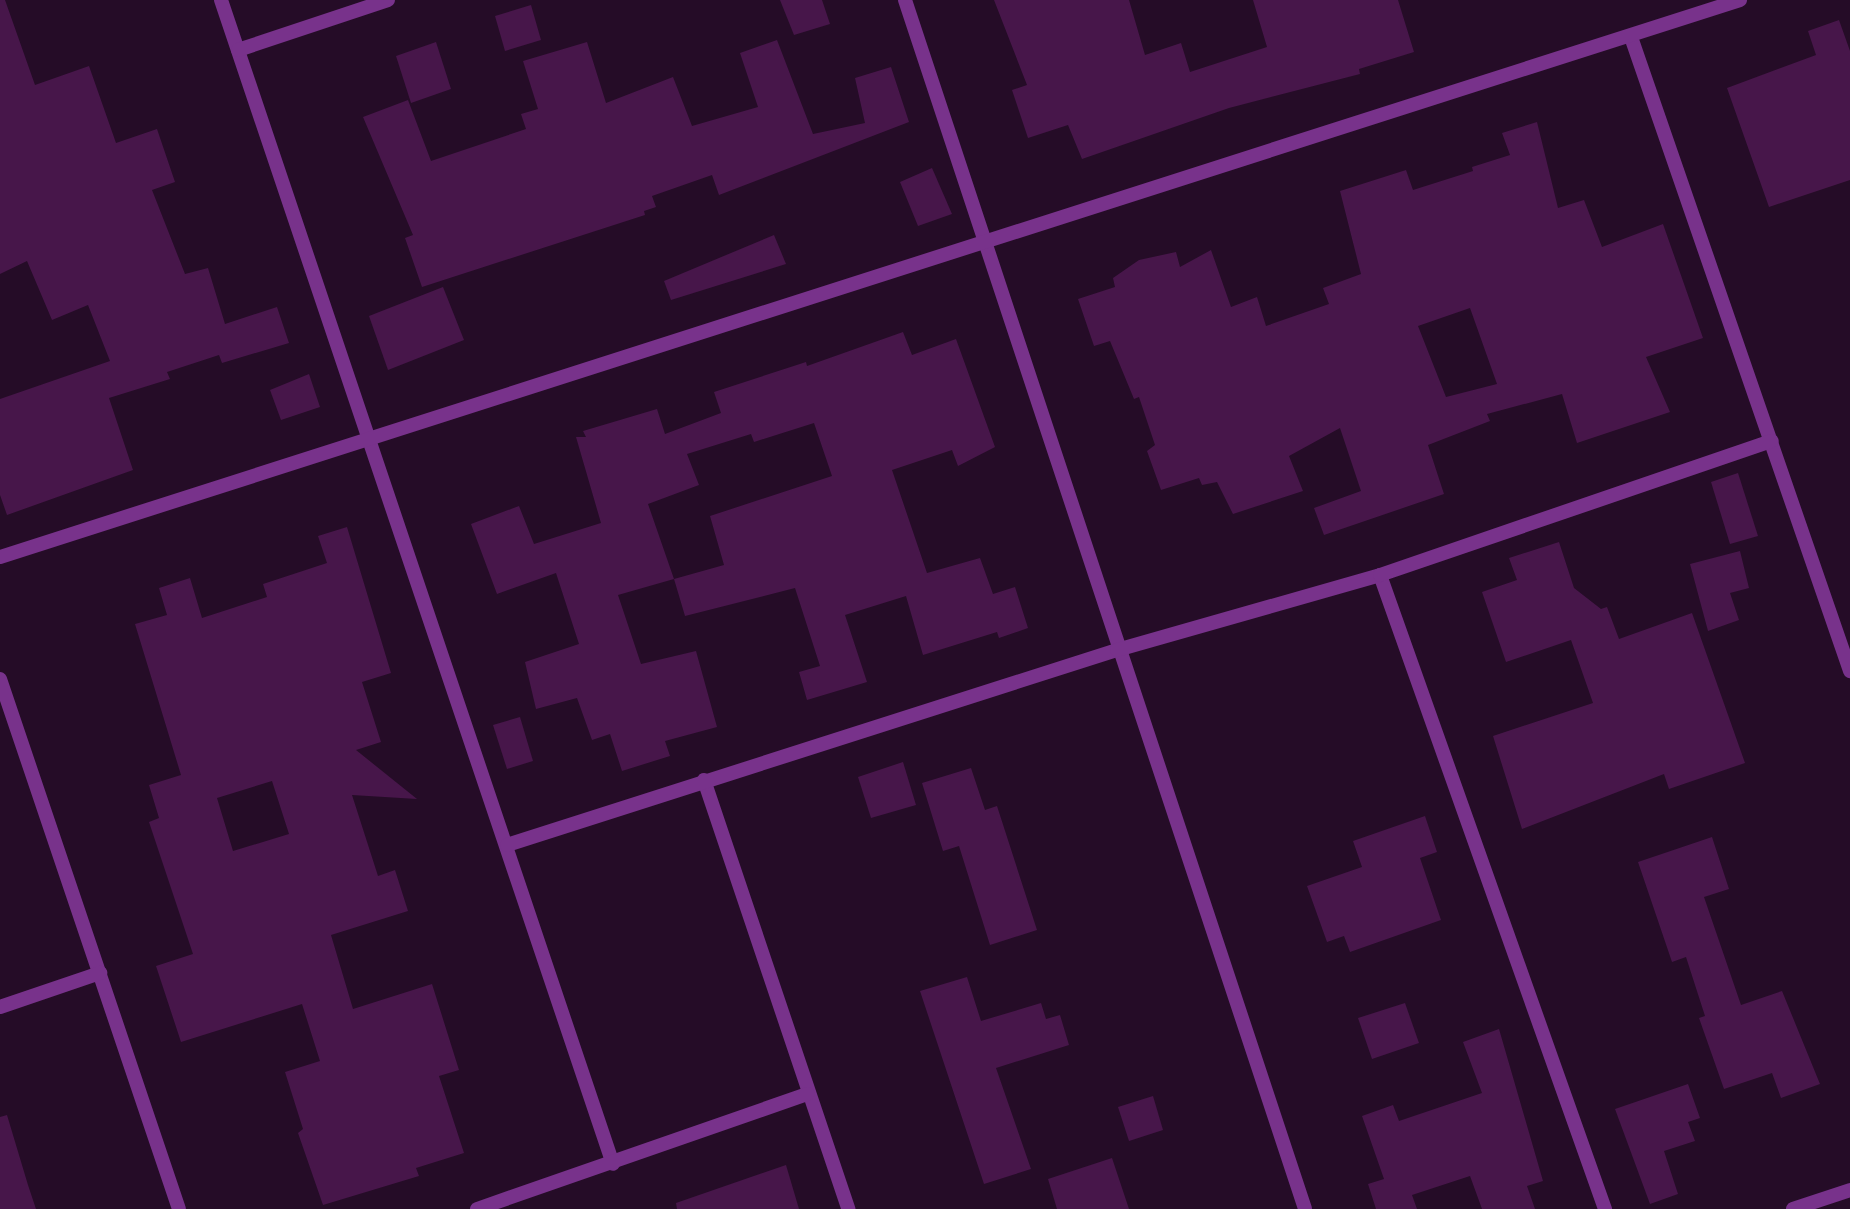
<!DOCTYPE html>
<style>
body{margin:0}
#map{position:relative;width:1850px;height:1209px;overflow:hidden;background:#250c27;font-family:Inter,sans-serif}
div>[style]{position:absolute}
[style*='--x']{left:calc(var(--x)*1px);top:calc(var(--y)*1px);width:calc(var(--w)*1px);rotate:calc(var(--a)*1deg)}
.building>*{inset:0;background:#47164a}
.minor>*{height:14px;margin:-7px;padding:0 7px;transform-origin:7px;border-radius:7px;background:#78328b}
span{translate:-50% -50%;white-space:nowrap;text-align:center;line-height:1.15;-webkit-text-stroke:6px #250c27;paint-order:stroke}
</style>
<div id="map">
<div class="building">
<div style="clip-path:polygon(0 0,5px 0,35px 85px,89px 66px,116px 143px,157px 129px,175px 182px,152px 190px,185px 274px,208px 268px,225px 324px,277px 307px,289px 343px,222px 363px,219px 355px,167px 372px,170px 379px,109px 398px,133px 470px,7px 515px,0 495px,0 399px,110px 361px,88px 305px,52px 320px,27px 261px,0 274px)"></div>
<div style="clip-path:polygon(780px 0,822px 0,830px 24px,794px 35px)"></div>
<div style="clip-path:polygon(994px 0,1129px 0,1145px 55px,1181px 43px,1190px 72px,1267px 47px,1253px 0,1398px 0,1414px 52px,1359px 69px,1360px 74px,1229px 108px,1082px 159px,1068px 125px,1028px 138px,1012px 90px,1027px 85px)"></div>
<div style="clip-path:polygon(531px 5px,541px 40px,505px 51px,495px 16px)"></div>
<div style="clip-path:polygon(1839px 20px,1850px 51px,1850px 180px,1769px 207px,1727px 88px,1816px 55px,1808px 31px)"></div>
<div style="clip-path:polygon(777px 40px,813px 134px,865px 123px,855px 78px,891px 67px,909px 122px,719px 195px,712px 175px,652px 196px,656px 207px,644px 211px,645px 215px,422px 287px,405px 238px,413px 235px,363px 117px,408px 100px,431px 161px,526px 129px,521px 114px,538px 109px,523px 61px,587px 42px,606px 103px,673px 77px,692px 126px,758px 107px,740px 53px)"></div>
<div style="clip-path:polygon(436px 42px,451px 89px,411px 103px,396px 56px)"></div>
<div style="clip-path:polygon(evenodd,1537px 122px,1558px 208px,1584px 200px,1602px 247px,1663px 224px,1703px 338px,1646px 357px,1670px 412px,1577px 443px,1562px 394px,1487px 414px,1490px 421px,1428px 445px,1444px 494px,1324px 535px,1314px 508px,1361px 491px,1340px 428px,1289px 456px,1303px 491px,1233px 514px,1217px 482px,1202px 485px,1199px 478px,1161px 490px,1147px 451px,1155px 445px,1139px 397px,1134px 399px,1110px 341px,1094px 346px,1078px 299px,1115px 287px,1113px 278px,1139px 260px,1176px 252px,1180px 267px,1211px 250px,1231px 307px,1257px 297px,1266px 326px,1329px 304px,1323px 288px,1361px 274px,1340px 191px,1406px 170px,1413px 190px,1473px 171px,1472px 167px,1510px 155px,1502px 133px,1537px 122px,1470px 308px,1497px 384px,1446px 397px,1418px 326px,1470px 308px)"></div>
<div style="clip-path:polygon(932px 168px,952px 214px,918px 226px,900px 182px)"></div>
<div style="clip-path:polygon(774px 235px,786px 264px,671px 300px,664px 281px)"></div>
<div style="clip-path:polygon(443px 287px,464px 340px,388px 370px,369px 316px)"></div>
<div style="clip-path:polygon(evenodd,903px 332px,912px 355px,956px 339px,995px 447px,958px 466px,952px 450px,892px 470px,927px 573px,980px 558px,993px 594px,1015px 587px,1028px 628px,999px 638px,997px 632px,923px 655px,906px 596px,845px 615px,867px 682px,807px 700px,799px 672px,820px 666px,795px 588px,685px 616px,674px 579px,618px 595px,641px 664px,696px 651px,717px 727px,665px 741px,670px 756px,622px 771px,610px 734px,592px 740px,577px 698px,536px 709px,525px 662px,579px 644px,556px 573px,497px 594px,471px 524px,519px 506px,534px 544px,601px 523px,576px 437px,586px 437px,583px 431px,657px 409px,665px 434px,721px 413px,714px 392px,806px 362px,807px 366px,903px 332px,814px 423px,832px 476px,710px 516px,724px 565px,674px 579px,648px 504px,699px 485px,687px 454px,751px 434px,754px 442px,814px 423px)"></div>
<div style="clip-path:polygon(309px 374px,320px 407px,281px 420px,270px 390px)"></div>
<div style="clip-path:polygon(1738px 473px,1758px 536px,1730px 544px,1711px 482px)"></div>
<div style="clip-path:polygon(evenodd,347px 527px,391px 673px,362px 682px,381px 742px,356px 750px,417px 799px,352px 795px,378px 876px,395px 870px,408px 911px,331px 935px,353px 1009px,432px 984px,459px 1070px,439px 1076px,464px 1153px,416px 1168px,419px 1176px,323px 1205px,298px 1133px,303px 1129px,285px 1072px,320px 1061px,302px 1004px,181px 1042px,156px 966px,193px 954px,149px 822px,159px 818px,149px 785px,181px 775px,135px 624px,167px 615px,159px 588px,190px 578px,202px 618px,267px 597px,263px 584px,327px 563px,318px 536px,347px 527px,272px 781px,289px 834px,233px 851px,217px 798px,272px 781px)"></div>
<div style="clip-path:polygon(1559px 542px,1574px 588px,1601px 609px,1607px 607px,1619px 639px,1692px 613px,1745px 763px,1669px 789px,1664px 774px,1522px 829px,1493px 736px,1593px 703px,1571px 640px,1506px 662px,1482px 592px,1517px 580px,1509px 558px)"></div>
<div style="clip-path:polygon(1740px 551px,1749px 588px,1730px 593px,1739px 620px,1708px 631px,1690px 564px)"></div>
<div style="clip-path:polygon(520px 717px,533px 761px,507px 769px,493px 725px)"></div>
<div style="clip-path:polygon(903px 762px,916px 805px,871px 818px,858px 777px)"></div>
<div style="clip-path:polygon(971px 768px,985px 810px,997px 806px,1037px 930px,990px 945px,959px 846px,943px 851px,922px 783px)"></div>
<div style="clip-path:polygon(1425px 816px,1437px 852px,1420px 858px,1441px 920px,1350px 952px,1344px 936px,1327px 942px,1307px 886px,1362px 867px,1353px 841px)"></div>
<div style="clip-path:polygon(1712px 837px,1729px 889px,1704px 897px,1741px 1005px,1782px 991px,1820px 1084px,1781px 1098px,1772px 1073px,1724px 1089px,1699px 1018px,1705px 1016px,1686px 957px,1672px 962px,1638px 862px)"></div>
<div style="clip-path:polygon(967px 977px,981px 1021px,1041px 1003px,1046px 1019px,1060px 1015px,1069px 1045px,996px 1068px,1031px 1169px,984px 1184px,920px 991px)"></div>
<div style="clip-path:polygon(1405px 1003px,1419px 1043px,1372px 1059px,1358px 1018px)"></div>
<div style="clip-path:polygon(1499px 1029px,1543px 1181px,1527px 1186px,1535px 1209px,1482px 1209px,1470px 1176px,1412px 1195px,1417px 1209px,1376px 1209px,1368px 1184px,1384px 1179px,1362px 1116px,1393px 1105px,1399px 1121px,1482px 1093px,1463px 1042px)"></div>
<div style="clip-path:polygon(1688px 1084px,1700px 1118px,1688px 1122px,1695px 1141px,1664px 1151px,1678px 1194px,1650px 1204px,1615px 1109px)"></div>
<div style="clip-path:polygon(1153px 1096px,1163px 1130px,1129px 1141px,1118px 1107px)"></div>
<div style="clip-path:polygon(7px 1115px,28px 1185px,36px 1209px,0 1209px,0 1117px)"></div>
<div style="clip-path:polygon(1112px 1158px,1129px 1209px,1057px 1209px,1048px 1179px)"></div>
<div style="clip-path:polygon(786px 1165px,799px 1209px,677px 1209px,676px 1203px)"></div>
</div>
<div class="minor">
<div style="--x:221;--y:0;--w:1228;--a:71.39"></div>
<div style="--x:905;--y:0;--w:1273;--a:71.69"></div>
<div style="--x:1631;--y:37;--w:671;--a:70.94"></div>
<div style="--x:238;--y:50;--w:158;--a:-18.4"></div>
<div style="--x:0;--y:557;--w:1827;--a:-17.75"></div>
<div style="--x:1380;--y:575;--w:673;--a:70.46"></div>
<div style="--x:0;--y:679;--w:559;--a:71.34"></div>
<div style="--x:704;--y:780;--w:453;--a:71.4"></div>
<div style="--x:507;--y:845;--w:640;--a:-17.73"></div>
<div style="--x:1117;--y:650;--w:273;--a:-15.9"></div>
<div style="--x:1380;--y:575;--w:414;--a:-18.9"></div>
<div style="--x:0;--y:1007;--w:106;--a:-18.8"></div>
<div style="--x:477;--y:1209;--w:350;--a:-19.2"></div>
<div style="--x:1793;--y:1209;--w:60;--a:-18.4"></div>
</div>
</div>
